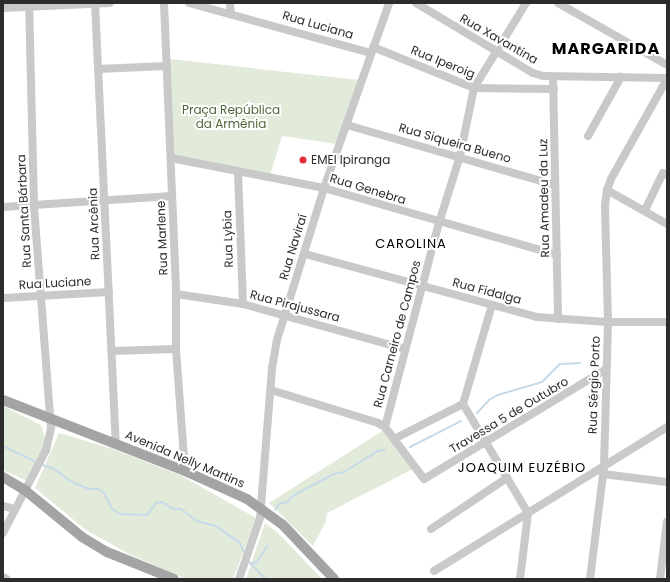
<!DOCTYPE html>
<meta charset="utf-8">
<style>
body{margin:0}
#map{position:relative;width:670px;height:582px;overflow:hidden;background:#fff;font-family:Poppins,sans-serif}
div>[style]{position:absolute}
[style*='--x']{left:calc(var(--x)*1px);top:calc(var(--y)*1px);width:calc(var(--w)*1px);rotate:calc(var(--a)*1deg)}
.green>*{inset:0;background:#e2eada}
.stream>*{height:2px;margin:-1px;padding:0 1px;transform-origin:1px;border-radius:1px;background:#c6dbea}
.minor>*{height:8px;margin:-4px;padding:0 4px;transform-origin:4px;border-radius:4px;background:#c9c9c9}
.major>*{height:10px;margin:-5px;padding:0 5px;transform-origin:5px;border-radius:5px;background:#a4a4a4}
.dots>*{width:11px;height:11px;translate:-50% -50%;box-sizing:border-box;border:2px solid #fff;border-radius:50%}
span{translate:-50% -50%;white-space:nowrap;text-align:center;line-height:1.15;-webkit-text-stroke:4px #fff;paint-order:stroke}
.street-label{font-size:12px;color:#2c2c2c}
.park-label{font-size:12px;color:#4e673b}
.poi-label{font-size:12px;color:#2c2c2c}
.left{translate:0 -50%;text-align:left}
.neighbourhood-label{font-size:13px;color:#000;letter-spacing:1px}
.district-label{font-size:16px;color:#000;font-weight:700;letter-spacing:1px}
.frame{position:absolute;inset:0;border:4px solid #2c2c2c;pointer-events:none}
</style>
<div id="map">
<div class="green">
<div style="clip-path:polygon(169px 59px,359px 80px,338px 144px,282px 136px,270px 175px,173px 155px)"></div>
<div style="clip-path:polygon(3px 406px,41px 425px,45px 438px,43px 451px,27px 481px,3px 470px)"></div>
<div style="clip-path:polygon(384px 430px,413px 469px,327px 513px,326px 521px,313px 546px,269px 503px)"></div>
<div style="clip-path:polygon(59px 433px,113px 449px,182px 476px,256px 518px,233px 579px,186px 579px,131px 555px,86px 530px,40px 492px,35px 488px)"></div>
<div style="clip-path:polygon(265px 523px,278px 533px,322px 579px,246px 579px)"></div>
</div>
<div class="stream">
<div style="--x:477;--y:413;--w:18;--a:-47"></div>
<div style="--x:489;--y:400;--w:10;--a:-29"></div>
<div style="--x:498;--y:395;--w:46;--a:-16.5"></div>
<div style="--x:542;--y:382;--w:25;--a:-45"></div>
<div style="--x:560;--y:364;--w:20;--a:-3"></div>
<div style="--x:3;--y:446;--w:37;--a:26"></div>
<div style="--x:410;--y:447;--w:57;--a:-27"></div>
<div style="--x:40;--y:464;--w:15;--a:20"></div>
<div style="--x:54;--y:469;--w:20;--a:37"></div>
<div style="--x:70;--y:481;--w:21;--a:23"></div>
<div style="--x:89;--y:489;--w:9;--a:0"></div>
<div style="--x:98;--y:489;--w:7;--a:34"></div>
<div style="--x:104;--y:493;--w:18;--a:63"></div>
<div style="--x:112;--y:509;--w:9;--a:32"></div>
<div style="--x:120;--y:514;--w:27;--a:2"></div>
<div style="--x:147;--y:515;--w:15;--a:-53"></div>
<div style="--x:156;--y:503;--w:6;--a:-9"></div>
<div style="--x:162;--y:502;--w:13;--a:32"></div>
<div style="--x:173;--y:509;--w:8;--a:0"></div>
<div style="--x:181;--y:509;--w:20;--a:37"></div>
<div style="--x:197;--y:521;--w:20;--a:15"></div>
<div style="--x:216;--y:526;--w:28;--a:35"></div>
<div style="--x:239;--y:542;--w:13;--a:63"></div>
<div style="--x:275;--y:510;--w:9;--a:-54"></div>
<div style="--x:280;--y:503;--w:6;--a:0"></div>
<div style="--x:286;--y:503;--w:11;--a:-45"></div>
<div style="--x:294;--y:495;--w:45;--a:-27.7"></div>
<div style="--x:334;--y:474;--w:10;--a:-11"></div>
<div style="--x:344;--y:472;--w:39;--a:-32"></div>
<div style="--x:377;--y:451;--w:8;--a:-7"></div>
<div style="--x:247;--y:560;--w:27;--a:45"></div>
<div style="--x:251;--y:563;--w:6;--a:-9"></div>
<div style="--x:257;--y:562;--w:20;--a:-57"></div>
</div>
<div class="minor">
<div style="--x:95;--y:3;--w:441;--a:87.3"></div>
<div style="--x:164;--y:3;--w:291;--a:87.6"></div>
<div style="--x:176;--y:294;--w:55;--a:90"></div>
<div style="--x:176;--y:349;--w:122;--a:85.8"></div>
<div style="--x:189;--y:3;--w:189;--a:15.4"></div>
<div style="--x:230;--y:3;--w:11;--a:85"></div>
<div style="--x:416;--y:3;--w:136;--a:30.9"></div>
<div style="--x:533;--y:73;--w:10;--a:17"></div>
<div style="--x:543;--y:76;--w:124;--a:0.9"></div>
<div style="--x:558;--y:3;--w:125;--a:29.6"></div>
<div style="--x:3;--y:8;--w:107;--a:-2.7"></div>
<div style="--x:373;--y:47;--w:109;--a:22.1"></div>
<div style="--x:474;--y:88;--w:80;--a:0.7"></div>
<div style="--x:98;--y:69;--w:69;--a:-2.5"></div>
<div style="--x:553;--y:77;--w:242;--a:88.8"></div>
<div style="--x:347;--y:125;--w:216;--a:16.1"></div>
<div style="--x:588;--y:136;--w:68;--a:-60.8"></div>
<div style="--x:171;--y:158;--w:156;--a:11.1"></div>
<div style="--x:324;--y:188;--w:242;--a:16"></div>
<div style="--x:238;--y:173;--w:131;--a:87.8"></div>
<div style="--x:607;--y:190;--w:69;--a:29.5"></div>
<div style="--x:3;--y:207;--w:169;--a:-3.7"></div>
<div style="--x:645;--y:210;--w:41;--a:-64.1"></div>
<div style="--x:663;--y:173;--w:4;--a:27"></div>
<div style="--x:305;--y:254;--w:240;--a:15.2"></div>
<div style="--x:537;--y:317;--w:71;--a:4"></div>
<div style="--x:608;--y:322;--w:59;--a:0"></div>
<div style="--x:176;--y:294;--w:68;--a:8.5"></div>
<div style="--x:243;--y:304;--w:168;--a:15.5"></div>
<div style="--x:3;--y:298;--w:106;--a:-3.2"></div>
<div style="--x:112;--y:351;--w:64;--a:-1.8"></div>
<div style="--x:271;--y:390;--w:112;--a:17.1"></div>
<div style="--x:378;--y:423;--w:8;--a:30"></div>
<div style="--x:385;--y:427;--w:65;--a:53.1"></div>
<div style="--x:424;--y:479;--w:211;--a:-31.1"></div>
<div style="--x:463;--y:404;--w:127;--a:59.2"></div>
<div style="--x:528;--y:513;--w:66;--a:96.9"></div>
<div style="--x:463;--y:404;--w:103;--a:-73.7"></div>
<div style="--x:385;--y:427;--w:211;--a:-75.2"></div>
<div style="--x:439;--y:223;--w:70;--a:-72.6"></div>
<div style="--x:460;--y:156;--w:69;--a:-78.4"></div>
<div style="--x:474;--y:88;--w:100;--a:-58.5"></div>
<div style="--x:394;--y:439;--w:77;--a:-26.9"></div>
<div style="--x:603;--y:474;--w:64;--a:7.1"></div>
<div style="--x:3;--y:506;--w:12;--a:14"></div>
<div style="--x:431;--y:529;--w:92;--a:-33.9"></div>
<div style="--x:3;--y:533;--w:93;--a:-62.6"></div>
<div style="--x:46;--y:450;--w:23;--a:-77"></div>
<div style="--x:51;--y:428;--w:224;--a:-94.4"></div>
<div style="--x:34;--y:205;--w:202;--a:-91.4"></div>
<div style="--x:434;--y:571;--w:274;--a:-31.7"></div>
<div style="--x:3;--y:577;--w:4;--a:27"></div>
<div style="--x:239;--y:579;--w:65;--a:-71"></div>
<div style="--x:260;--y:518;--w:150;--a:-85.4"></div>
<div style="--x:272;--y:368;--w:28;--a:-80"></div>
<div style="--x:277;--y:340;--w:159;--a:-72.8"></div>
<div style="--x:324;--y:188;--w:196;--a:-70.6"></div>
<div style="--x:590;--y:579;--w:114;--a:-82.9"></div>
<div style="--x:604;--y:466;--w:144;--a:-88.4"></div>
<div style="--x:608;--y:322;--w:116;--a:-91.5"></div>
<div style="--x:605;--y:206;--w:16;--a:-83"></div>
<div style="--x:607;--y:190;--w:12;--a:-70"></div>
<div style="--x:611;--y:179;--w:115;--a:-60.8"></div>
<div style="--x:660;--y:579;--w:58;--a:-83.1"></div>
</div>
<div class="major">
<div style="--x:3;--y:400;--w:195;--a:21.3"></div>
<div style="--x:185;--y:471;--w:68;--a:24.3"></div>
<div style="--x:247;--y:499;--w:44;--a:35.8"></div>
<div style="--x:283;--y:525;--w:74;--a:46.6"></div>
<div style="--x:3;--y:477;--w:27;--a:31"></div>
<div style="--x:26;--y:491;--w:72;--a:39.4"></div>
<div style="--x:82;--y:537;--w:29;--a:31"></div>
<div style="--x:107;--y:552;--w:72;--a:21.9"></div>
</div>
<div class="dots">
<div style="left:303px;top:160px;background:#e32f36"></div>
</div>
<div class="street-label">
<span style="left:318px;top:25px;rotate:16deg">Rua Luciana</span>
<span style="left:499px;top:39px;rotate:30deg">Rua Xavantina</span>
<span style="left:443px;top:62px;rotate:22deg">Rua Iperoig</span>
<span style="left:455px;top:143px;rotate:16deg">Rua Siqueira Bueno</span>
<span style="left:368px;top:189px;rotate:17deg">Rua Genebra</span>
<span style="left:544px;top:198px;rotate:-91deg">Rua Amadeu da Luz</span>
<span style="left:24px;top:211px;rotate:-93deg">Rua Santa Bárbara</span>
<span style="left:94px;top:224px;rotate:-92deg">Rua Arcênia</span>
<span style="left:162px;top:238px;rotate:-92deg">Rua Marlene</span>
<span style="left:228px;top:239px;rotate:-92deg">Rua Lybia</span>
<span style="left:293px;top:247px;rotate:-73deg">Rua Naviraí</span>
<span style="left:55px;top:283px;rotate:-3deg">Rua Luciane</span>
<span style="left:487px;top:291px;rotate:15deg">Rua Fidalga</span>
<span style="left:295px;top:306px;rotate:15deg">Rua Pirajussara</span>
<span style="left:397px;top:334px;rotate:-75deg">Rua Carneiro de Campos</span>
<span style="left:594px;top:385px;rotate:-88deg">Rua Sérgio Porto</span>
<span style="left:509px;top:415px;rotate:-31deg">Travessa 5 de Outubro</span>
<span style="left:185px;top:459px;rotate:23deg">Avenida Nelly Martins</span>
</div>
<div class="park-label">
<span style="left:231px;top:117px">Praça República<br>da Armênia</span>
</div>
<div class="poi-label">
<span class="left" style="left:311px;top:160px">EMEI Ipiranga</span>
</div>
<div class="neighbourhood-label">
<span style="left:411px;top:244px">CAROLINA</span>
<span style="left:522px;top:468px">JOAQUIM EUZÉBIO</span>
</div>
<div class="district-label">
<span style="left:606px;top:49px">MARGARIDA</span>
</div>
<div class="frame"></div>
</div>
